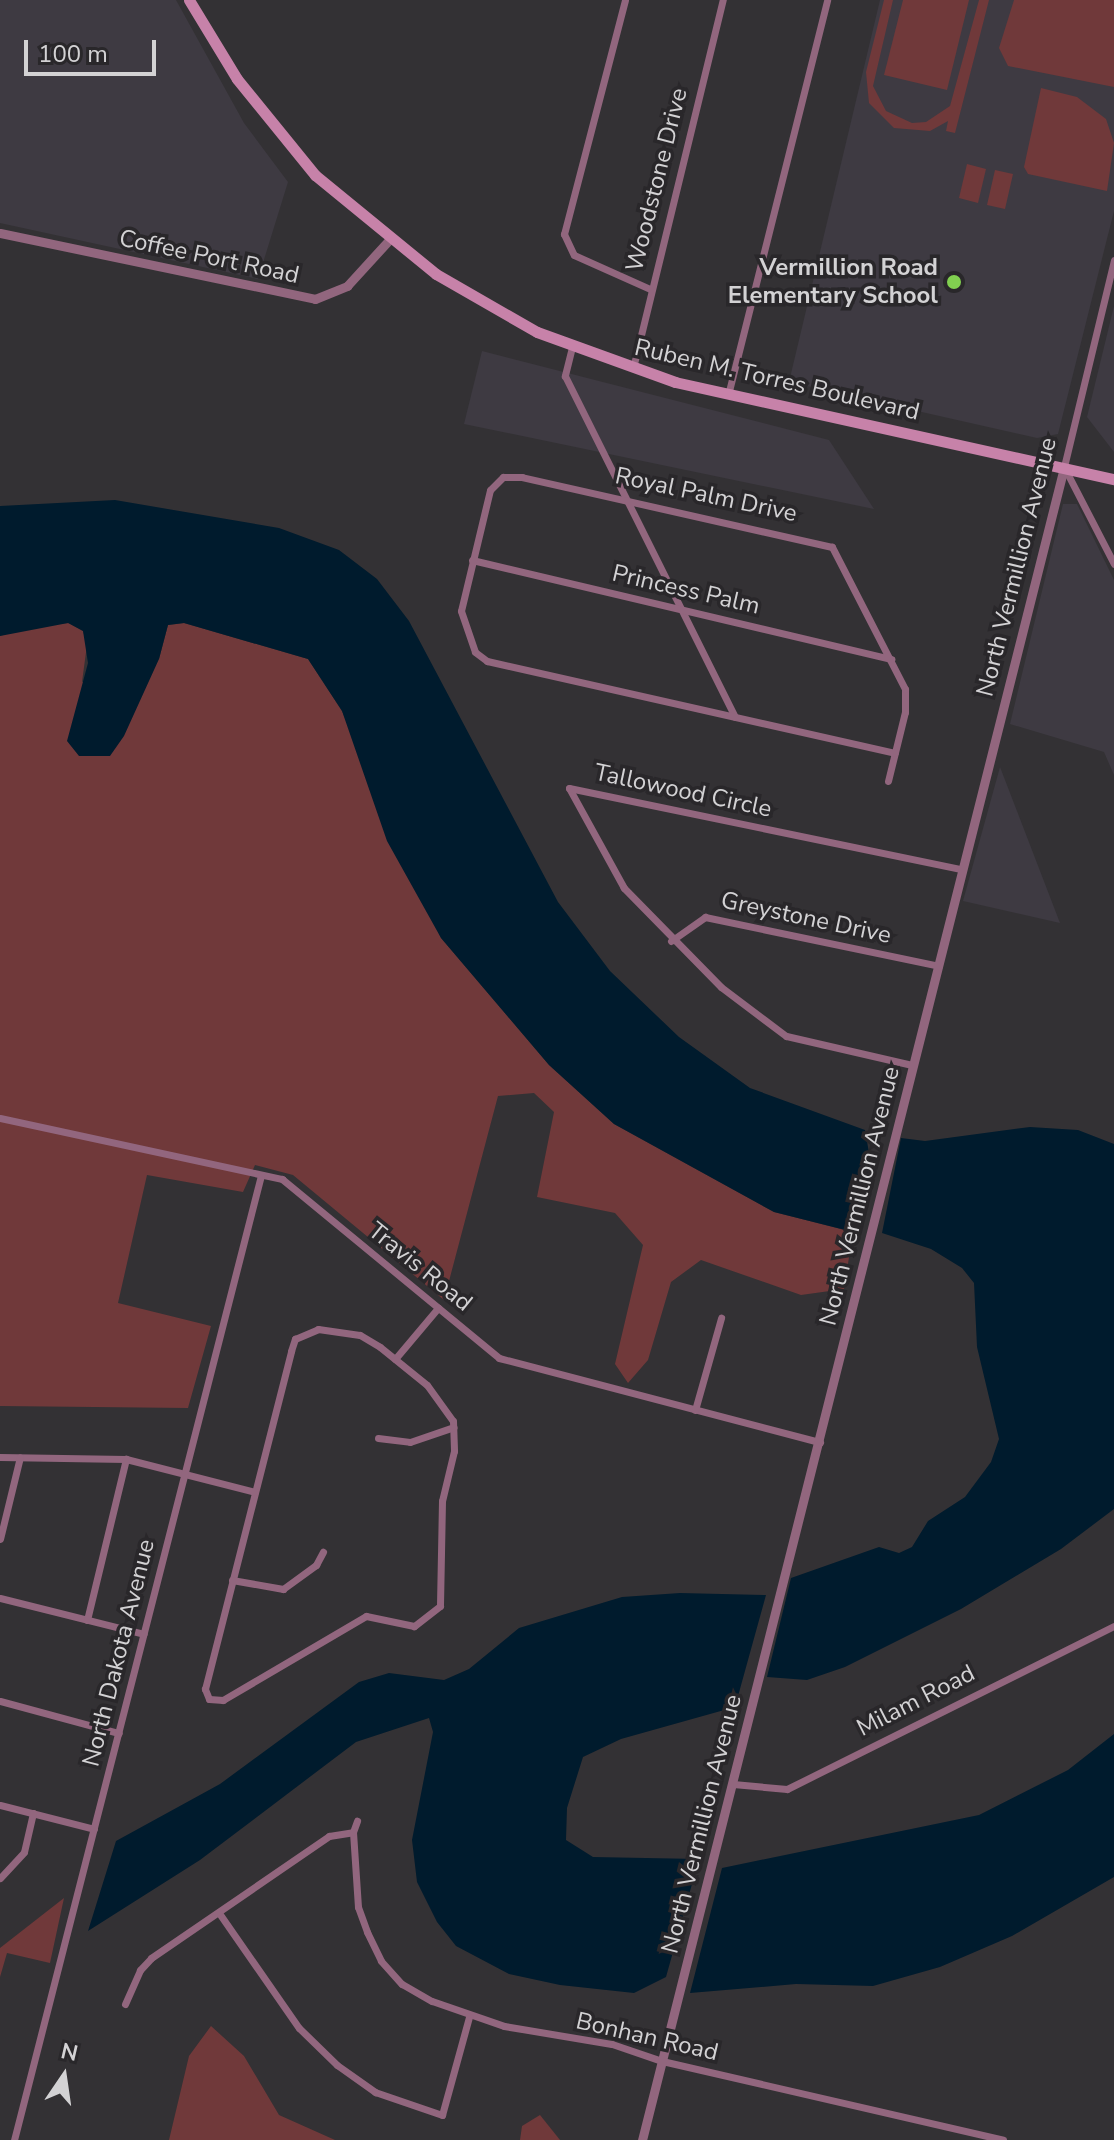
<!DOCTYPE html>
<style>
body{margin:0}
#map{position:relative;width:1114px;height:2140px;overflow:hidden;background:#333134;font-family:"Nunito Sans",sans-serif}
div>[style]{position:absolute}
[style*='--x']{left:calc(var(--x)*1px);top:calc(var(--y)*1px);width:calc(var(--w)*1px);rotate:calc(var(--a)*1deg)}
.built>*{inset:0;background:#3e3a42}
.green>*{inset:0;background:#70393a}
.water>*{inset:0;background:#001b2d}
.minor>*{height:7px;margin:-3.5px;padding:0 3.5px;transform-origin:3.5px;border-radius:3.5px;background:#92667e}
.tertiary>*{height:9px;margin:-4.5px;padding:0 4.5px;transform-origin:4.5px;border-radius:4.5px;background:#92667e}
.secondary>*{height:11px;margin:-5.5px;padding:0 5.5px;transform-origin:5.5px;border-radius:5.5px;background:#c782a9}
.dots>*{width:22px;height:22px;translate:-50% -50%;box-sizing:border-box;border:4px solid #29272a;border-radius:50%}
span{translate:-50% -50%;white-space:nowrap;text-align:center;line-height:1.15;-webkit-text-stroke:7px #29272a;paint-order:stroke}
.street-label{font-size:24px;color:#d3d2d4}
.poi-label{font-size:24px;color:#d3d2d4;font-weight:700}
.right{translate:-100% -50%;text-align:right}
.north{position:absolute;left:24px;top:2036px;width:80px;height:80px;-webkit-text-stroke:6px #29272a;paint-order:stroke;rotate:13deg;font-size:22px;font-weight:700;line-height:32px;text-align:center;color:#d3d2d4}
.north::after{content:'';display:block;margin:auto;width:28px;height:36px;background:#d3d2d4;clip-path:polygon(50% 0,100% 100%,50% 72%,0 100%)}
.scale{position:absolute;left:24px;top:40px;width:132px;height:36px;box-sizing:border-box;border:4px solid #d3d2d4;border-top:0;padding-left:10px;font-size:24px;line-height:28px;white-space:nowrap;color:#d3d2d4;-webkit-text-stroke:6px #29272a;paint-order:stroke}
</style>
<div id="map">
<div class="built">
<div style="clip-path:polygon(0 0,176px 0,244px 123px,288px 182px,258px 279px,0 223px)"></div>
<div style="clip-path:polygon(880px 0,1114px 0,1114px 211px,1058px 434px,1037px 438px,789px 382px)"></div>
<div style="clip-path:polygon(1114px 306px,1114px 452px,1087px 417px)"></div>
<div style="clip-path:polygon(482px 351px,829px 440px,874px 509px,464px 424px)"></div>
<div style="clip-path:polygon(1063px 504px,1077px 504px,1114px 580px,1114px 775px,1104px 752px,1010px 724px)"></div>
<div style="clip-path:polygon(1000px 767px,1060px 923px,963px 901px)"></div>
</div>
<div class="green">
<div style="clip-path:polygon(884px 0,893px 0,873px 86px,886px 111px,912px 123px,926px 122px,950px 106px,979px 0,989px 0,955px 133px,946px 131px,948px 121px,930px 131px,894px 128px,869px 103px,866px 72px)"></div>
<div style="clip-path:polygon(903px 0,969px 0,947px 90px,884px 75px)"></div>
<div style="clip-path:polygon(1014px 0,1114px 0,1114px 87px,1008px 66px,999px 48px)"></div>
<div style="clip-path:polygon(1041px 88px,1077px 97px,1106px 119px,1114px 143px,1107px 191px,1028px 174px,1024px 167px)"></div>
<div style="clip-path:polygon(967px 164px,986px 169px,978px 203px,959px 198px)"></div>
<div style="clip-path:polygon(995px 170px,1013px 174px,1005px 209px,987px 205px)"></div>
<div style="clip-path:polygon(69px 623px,83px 631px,87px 645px,82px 682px,159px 659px,168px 625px,184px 623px,308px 659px,342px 711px,441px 938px,549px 1065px,614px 1124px,774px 1212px,853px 1232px,844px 1289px,801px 1295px,701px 1260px,671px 1282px,648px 1360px,628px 1383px,615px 1364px,643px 1245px,615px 1213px,537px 1197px,554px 1112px,534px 1093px,498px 1096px,444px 1300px,293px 1175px,255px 1165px,243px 1192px,147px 1175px,118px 1303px,211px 1326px,188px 1408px,0 1406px,0 636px,31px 626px)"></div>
<div style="clip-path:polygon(64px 1898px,50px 1963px,7px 1953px,0 1977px,0 1948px)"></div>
<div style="clip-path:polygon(211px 2026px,244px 2056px,279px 2115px,335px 2140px,169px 2140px,189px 2056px)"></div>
<div style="clip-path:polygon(540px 2115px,560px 2140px,520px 2140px,522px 2126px)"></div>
</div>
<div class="water">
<div style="clip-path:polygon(115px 500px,279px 528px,339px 550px,377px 579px,409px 621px,558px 902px,610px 971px,679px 1037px,750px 1088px,865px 1130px,872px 1170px,853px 1232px,774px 1212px,614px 1124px,549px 1065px,441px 938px,387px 841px,342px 711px,308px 659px,184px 623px,168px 625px,159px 659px,124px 736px,110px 756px,79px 756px,67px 741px,88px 663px,83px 631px,68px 623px,0 636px,0 506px)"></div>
<div style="clip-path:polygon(1030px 1127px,1078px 1130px,1114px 1144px,1114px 1509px,1061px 1549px,961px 1609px,845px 1667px,807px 1680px,767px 1677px,791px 1578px,879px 1547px,899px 1553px,912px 1547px,928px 1521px,965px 1497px,991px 1462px,999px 1439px,977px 1347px,974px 1283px,962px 1268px,931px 1249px,882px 1233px,901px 1138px,925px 1141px)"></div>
<div style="clip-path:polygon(680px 1593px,766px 1595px,735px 1707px,621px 1739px,583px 1757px,567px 1808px,566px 1840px,593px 1857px,699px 1859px,666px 1977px,634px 1993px,560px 1985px,509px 1974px,456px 1946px,437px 1922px,417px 1882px,412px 1840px,433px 1732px,429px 1718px,356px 1742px,200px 1860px,88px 1931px,116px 1841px,220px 1784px,359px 1682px,389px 1673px,444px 1680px,469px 1669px,519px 1628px,622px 1597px)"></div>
<div style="clip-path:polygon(1114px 1734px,1114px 1877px,1012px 1936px,940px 1967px,873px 1986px,796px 1984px,690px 1993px,722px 1868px,979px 1815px,1068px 1770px)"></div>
</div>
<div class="minor">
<div style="--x:625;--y:0;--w:242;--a:104.6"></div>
<div style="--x:564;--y:234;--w:23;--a:65"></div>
<div style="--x:574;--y:255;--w:83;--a:24.1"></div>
<div style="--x:1114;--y:260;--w:213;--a:103.6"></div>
<div style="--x:1064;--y:467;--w:109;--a:62.7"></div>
<div style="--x:572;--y:347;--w:30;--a:104"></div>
<div style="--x:565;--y:376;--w:381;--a:63.5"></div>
<div style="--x:633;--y:368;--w:379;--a:-76.3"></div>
<div style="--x:728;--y:395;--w:407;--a:-75.9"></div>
<div style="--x:472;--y:560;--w:431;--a:13.3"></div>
<div style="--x:888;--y:781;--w:71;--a:-76.2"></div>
<div style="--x:905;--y:712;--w:23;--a:-90"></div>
<div style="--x:905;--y:689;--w:160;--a:-117.2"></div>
<div style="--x:832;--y:547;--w:318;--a:-167.3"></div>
<div style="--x:522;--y:477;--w:19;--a:180"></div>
<div style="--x:503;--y:477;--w:18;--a:135"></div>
<div style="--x:490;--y:490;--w:124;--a:103.5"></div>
<div style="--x:461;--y:611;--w:43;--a:71.1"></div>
<div style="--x:475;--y:652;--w:15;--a:37"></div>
<div style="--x:487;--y:661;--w:418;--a:12.7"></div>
<div style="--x:671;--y:941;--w:42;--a:-35.2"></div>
<div style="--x:705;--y:917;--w:239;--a:11.8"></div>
<div style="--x:912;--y:1065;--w:129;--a:-167"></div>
<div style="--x:786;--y:1036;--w:81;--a:-143"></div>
<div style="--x:721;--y:987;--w:139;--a:-134.4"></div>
<div style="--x:624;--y:888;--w:114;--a:-118.8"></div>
<div style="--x:569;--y:788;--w:399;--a:11.7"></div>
<div style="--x:0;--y:1118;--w:289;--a:12.2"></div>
<div style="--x:282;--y:1179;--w:281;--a:39.5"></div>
<div style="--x:499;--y:1358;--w:332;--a:14.7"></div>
<div style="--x:318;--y:1329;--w:42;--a:8.1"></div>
<div style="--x:360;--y:1335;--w:23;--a:31"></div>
<div style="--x:380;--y:1347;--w:60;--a:39"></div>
<div style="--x:427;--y:1385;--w:44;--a:54.2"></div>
<div style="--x:453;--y:1421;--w:30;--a:88"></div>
<div style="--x:454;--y:1451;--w:51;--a:103.5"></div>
<div style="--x:442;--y:1501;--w:105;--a:91.1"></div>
<div style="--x:440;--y:1606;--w:33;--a:142"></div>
<div style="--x:414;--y:1626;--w:49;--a:-168.2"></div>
<div style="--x:366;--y:1616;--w:166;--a:149.6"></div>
<div style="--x:223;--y:1700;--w:14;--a:-176"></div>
<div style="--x:209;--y:1699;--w:11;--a:-112"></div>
<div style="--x:205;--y:1689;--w:349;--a:-75.7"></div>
<div style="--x:291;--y:1351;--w:13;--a:-72"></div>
<div style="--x:295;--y:1339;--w:25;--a:-23"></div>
<div style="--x:395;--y:1359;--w:67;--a:-49.9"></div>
<div style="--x:695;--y:1410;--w:96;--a:-74.2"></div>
<div style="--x:378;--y:1438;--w:32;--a:7"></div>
<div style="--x:410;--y:1442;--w:46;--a:-18.8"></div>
<div style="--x:0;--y:1457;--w:126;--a:0.9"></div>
<div style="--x:126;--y:1459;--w:133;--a:14.3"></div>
<div style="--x:0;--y:1539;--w:84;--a:-76.3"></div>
<div style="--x:232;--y:1580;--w:52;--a:10"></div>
<div style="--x:283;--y:1589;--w:41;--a:-36"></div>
<div style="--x:316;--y:1565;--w:15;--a:-62"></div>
<div style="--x:0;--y:1598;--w:148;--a:14"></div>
<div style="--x:87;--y:1620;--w:166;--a:-76.4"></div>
<div style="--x:0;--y:1701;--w:123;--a:15.1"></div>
<div style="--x:733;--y:1784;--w:54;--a:5.3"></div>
<div style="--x:787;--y:1789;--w:365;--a:-26.5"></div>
<div style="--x:0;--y:1805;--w:97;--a:14.3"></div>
<div style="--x:353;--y:1832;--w:75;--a:86.2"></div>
<div style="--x:358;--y:1907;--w:27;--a:70"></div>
<div style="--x:367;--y:1932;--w:32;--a:64"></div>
<div style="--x:381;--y:1961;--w:31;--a:48"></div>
<div style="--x:402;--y:1984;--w:34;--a:30"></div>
<div style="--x:432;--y:2001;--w:76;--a:19.1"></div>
<div style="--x:504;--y:2026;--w:109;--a:9.5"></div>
<div style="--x:612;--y:2044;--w:53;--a:18.8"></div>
<div style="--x:662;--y:2061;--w:350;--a:13"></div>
<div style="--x:0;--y:1878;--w:35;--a:-47"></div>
<div style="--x:24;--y:1852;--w:40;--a:-77"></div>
<div style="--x:219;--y:1913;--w:140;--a:55.2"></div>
<div style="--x:299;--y:2028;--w:53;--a:44.2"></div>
<div style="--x:337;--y:2065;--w:47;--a:35.4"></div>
<div style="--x:375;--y:2092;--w:71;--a:18.9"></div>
<div style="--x:442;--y:2115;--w:102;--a:-74.6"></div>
<div style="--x:125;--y:2004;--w:37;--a:-66"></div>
<div style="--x:140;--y:1970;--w:16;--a:-47"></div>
<div style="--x:151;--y:1958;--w:216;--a:-34.4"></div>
<div style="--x:329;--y:1836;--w:24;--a:-9"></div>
<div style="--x:353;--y:1832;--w:12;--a:-70"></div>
<div style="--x:14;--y:2140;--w:996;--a:-75.64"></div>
</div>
<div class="tertiary">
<div style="--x:0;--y:233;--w:322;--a:11.8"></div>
<div style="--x:315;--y:299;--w:35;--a:-22"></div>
<div style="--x:347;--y:286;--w:62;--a:-47.6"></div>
<div style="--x:642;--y:2140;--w:1725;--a:-75.84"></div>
</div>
<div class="secondary">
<div style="--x:189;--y:0;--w:92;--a:58.7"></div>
<div style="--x:237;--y:79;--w:124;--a:50.9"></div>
<div style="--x:315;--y:175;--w:156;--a:39.3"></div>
<div style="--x:436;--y:274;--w:116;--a:29.9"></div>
<div style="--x:537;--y:332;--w:147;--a:19.9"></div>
<div style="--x:675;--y:382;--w:450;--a:12.5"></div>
</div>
<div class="dots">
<div style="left:954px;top:282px;background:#81d050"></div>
</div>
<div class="street-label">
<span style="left:657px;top:180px;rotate:-76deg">Woodstone Drive</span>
<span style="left:209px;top:257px;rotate:12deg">Coffee Port Road</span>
<span style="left:777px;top:380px;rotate:13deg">Ruben M. Torres Boulevard</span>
<span style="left:706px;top:495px;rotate:12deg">Royal Palm Drive</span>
<span style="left:1017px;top:567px;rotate:-76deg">North Vermillion Avenue</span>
<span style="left:686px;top:590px;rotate:13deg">Princess Palm</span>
<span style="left:683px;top:791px;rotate:12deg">Tallowood Circle</span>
<span style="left:806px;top:918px;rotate:12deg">Greystone Drive</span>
<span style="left:860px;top:1196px;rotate:-76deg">North Vermillion Avenue</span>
<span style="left:420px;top:1267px;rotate:39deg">Travis Road</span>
<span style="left:119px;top:1653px;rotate:-76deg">North Dakota Avenue</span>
<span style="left:916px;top:1701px;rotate:-27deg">Milam Road</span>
<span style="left:702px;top:1824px;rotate:-76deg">North Vermillion Avenue</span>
<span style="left:647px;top:2037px;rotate:13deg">Bonhan Road</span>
</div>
<div class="poi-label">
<span class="right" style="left:938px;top:282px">Vermillion Road<br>Elementary School</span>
</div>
<div class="north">N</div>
<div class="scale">100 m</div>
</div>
